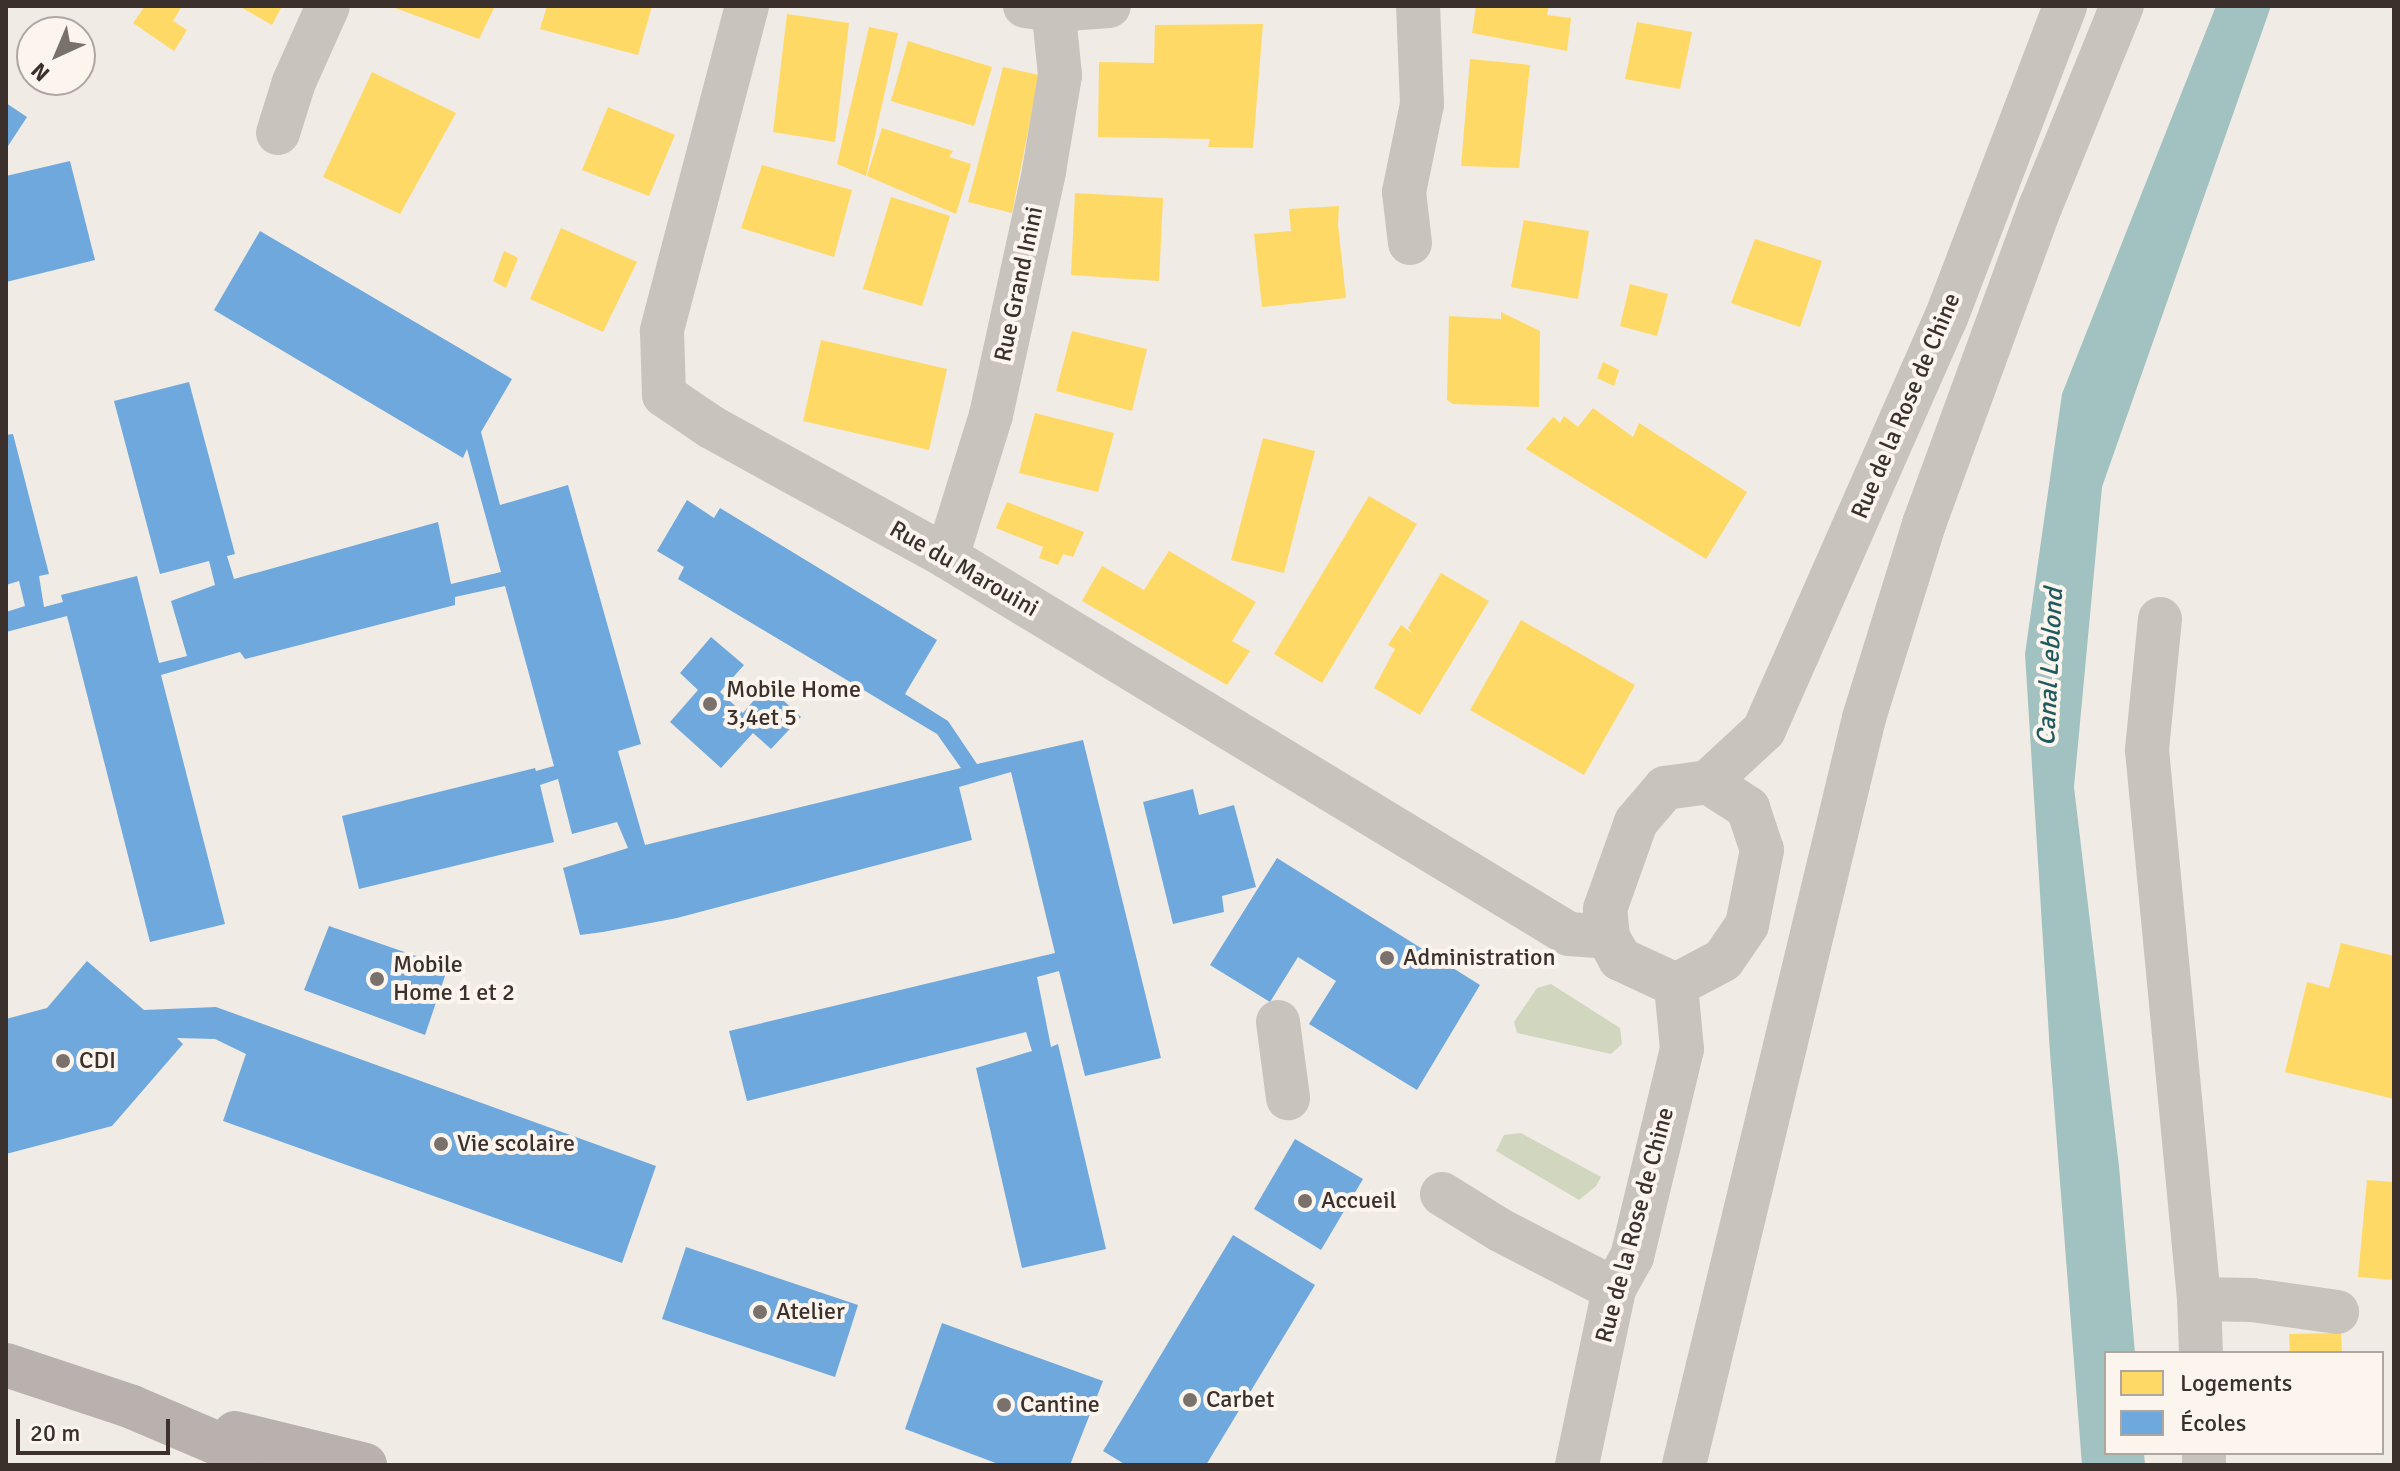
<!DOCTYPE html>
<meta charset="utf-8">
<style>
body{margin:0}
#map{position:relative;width:2400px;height:1471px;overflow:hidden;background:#f0ebe5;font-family:Signika,sans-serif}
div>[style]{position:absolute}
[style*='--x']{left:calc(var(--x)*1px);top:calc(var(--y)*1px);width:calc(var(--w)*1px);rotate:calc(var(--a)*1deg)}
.green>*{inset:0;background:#d1d6bf}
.water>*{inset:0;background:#a1c2c1}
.homes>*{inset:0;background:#ffd966}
.schools>*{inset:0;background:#6fa8dc}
.minor>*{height:44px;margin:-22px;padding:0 22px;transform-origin:22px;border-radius:22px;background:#c9c3be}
.major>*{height:44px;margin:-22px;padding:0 22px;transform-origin:22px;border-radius:22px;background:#b8b1ad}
.dots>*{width:22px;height:22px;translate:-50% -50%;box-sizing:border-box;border:4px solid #fbf5ee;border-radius:50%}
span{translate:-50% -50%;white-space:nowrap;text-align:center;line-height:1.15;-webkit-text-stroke:8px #fbf5ee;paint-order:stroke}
.street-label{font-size:24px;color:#3b302b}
.poi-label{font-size:24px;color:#3b302b}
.left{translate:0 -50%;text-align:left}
.water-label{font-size:26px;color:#1f5a5e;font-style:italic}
.frame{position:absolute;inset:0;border:8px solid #3b302b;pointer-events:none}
.legend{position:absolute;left:2104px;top:1351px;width:280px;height:104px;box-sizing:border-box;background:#fbf5ee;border:2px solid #aea6a0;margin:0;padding:10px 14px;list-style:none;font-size:24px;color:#3b302b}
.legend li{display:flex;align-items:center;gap:16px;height:40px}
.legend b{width:40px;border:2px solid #aea6a0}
.north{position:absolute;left:16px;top:16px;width:80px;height:80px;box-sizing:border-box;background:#fbf5ee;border:2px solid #aea6a0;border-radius:50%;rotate:224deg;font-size:22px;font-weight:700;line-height:32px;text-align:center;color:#3b302b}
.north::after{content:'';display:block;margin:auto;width:28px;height:36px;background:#7a716c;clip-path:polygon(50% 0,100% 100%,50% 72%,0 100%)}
.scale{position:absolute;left:16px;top:1419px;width:154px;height:36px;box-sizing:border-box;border:4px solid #3b302b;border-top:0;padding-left:10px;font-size:24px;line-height:28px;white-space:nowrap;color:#3b302b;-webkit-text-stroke:6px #fbf5ee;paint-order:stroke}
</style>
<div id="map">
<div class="green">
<div style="clip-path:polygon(1551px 984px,1620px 1028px,1622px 1044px,1611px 1054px,1517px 1033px,1514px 1022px,1537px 988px)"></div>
<div style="clip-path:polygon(1521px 1133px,1601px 1177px,1596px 1186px,1579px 1200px,1496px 1151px,1504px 1135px)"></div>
</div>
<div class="water">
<div style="clip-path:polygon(2216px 6px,2271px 6px,2102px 487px,2074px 787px,2119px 1166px,2135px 1353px,2106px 1353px,2106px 1453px,2144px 1453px,2145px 1465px,2082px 1465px,2050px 1053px,2025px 654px,2062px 394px)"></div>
</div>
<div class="homes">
<div style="clip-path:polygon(145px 6px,182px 6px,173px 21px,187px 30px,174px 51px,133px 23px)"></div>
<div style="clip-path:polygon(239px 6px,282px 6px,272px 25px)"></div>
<div style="clip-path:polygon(390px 6px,495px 6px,479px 39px)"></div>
<div style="clip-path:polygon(547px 6px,652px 6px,638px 55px,540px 29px)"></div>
<div style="clip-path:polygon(1476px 6px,1549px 6px,1547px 15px,1571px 18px,1567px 51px,1472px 33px)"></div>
<div style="clip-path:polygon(787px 14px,849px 23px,835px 142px,773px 132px)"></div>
<div style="clip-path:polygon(1637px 22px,1692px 32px,1680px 89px,1625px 79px)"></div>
<div style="clip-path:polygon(1263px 24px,1253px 148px,1208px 147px,1210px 139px,1098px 137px,1099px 62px,1154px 63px,1155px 25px)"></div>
<div style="clip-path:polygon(869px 27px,898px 33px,866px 176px,837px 164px)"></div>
<div style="clip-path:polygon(908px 41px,992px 67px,974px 126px,891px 101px)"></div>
<div style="clip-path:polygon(1470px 59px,1530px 65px,1519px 168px,1461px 166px)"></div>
<div style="clip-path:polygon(1003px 67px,1039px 75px,1012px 213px,968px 202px)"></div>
<div style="clip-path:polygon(372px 72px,456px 113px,400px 214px,323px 177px)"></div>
<div style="clip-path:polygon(608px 107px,675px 135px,649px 196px,582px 170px)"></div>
<div style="clip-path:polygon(882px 128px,953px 151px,949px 157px,971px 164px,956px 214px,867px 176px)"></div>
<div style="clip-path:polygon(762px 165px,852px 190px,834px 257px,741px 228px)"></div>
<div style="clip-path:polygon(1075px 193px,1163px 198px,1159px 281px,1071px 275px)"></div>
<div style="clip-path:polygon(891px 197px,950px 216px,922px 306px,863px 289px)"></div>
<div style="clip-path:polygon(1339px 206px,1338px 225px,1346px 298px,1262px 307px,1254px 234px,1291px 231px,1289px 209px)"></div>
<div style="clip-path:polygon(1524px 220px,1589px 231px,1578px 299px,1511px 287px)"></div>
<div style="clip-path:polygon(561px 228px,637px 262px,603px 332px,530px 299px)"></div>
<div style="clip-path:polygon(1755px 239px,1822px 261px,1800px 327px,1731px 303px)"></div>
<div style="clip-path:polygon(504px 251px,518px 258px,506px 288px,493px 281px)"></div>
<div style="clip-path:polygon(1630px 284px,1668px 294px,1657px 336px,1620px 326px)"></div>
<div style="clip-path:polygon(1501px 312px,1540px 331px,1539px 407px,1453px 404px,1447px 400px,1449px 316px,1501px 319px)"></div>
<div style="clip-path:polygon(1072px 331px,1147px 349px,1132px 411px,1056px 391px)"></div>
<div style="clip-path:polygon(821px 340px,947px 369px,929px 450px,803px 421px)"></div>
<div style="clip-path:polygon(1603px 362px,1619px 370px,1614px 386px,1597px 378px)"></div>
<div style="clip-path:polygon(1593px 408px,1633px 437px,1639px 423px,1747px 492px,1706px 559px,1526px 449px,1553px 417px,1560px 423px,1564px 416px,1578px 427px)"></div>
<div style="clip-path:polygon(1035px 413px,1114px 433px,1098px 492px,1019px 473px)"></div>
<div style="clip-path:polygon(1263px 438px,1315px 451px,1284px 573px,1231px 560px)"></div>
<div style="clip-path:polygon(1369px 496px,1417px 524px,1322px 683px,1274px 654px)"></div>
<div style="clip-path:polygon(1007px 502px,1084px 532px,1073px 557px,1063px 554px,1058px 565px,1039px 558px,1043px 547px,996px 528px)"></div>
<div style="clip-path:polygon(1169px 551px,1256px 602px,1232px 641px,1250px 651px,1227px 685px,1082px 601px,1102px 566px,1144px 590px)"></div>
<div style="clip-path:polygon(1441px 573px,1489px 601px,1420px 715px,1374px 688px,1395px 649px,1388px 645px,1401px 625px,1413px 634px,1408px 628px)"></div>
<div style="clip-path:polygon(1521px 620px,1635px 685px,1584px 775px,1470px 710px)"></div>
<div style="clip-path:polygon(2341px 943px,2394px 956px,2394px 1099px,2285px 1072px,2307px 982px,2329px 988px)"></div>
<div style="clip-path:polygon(2367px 1180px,2394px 1182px,2394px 1280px,2358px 1277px)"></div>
<div style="clip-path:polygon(2341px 1333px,2342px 1353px,2290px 1353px,2289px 1334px)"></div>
</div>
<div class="schools">
<div style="clip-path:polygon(6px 103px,27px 117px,6px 149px)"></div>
<div style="clip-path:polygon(70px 161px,95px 260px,6px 282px,6px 176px)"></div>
<div style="clip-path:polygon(260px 231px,512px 379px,481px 432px,500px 505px,568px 485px,641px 744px,618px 751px,645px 845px,961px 768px,937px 734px,678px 579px,684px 567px,657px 551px,687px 500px,714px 518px,720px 508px,937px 640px,905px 694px,948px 721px,977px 764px,1083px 740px,1161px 1058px,1085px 1076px,1059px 971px,1037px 977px,1051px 1047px,1058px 1044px,1106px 1249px,1022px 1268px,976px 1068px,1032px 1051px,1026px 1032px,747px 1101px,729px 1031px,1055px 953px,1011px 772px,959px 787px,972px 840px,677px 918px,603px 932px,580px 935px,563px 868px,628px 848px,617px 822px,572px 834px,558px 779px,540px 785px,554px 842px,359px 889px,342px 816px,535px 768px,536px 771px,554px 766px,505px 586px,455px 597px,455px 605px,245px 659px,240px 652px,161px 675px,225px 924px,150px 942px,67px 616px,6px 632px,6px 612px,25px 606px,19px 581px,6px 585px,6px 435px,13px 434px,49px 574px,39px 576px,44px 607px,63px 602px,61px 595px,137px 576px,159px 663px,187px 656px,171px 601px,215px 585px,209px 561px,160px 574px,114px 401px,189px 382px,235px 554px,227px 556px,234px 579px,438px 522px,451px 584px,501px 572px,467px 449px,463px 458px,214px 310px)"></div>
<div style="clip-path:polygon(711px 637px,744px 665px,720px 692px,743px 713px,767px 685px,801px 717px,771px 749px,753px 733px,721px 768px,670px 722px,698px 690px,680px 673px)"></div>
<div style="clip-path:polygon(1193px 789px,1199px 815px,1234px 805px,1256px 887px,1222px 896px,1224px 912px,1173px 924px,1143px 802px)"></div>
<div style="clip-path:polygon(1277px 858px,1480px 985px,1417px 1090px,1309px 1024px,1336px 981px,1298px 957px,1270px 1002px,1210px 965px)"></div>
<div style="clip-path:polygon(329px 926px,448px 967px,425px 1035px,304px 990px)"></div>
<div style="clip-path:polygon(87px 961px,144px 1010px,216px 1007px,656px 1166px,622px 1263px,223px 1121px,246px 1054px,215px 1039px,177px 1038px,183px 1044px,112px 1126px,6px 1154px,6px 1019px,47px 1008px)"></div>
<div style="clip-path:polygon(1295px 1139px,1363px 1179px,1321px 1250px,1254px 1209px)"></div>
<div style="clip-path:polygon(1233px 1235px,1315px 1285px,1206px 1465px,1126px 1465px,1103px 1451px)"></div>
<div style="clip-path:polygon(686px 1247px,858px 1305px,835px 1377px,662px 1319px)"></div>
<div style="clip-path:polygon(942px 1323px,1103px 1381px,1070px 1465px,1001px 1465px,905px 1429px)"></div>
</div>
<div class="minor">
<div style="--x:747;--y:6;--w:336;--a:104.7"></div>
<div style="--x:662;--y:331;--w:64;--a:88.2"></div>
<div style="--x:664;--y:395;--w:57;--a:34.2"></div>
<div style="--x:711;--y:427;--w:269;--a:28.8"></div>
<div style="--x:947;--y:557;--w:727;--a:31.22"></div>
<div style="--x:1569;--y:934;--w:39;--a:4"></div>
<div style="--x:1025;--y:6;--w:28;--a:8"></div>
<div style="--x:1053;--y:10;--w:56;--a:-4.1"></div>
<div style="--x:278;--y:133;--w:53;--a:-72.6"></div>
<div style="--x:294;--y:82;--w:83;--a:-65.9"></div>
<div style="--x:1410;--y:243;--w:51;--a:-96.7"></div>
<div style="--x:1404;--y:192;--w:90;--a:-78.4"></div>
<div style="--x:1422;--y:104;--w:98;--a:-92.3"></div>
<div style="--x:947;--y:557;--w:149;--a:-72.8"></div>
<div style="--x:991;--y:415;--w:250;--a:-77.7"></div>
<div style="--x:1044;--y:171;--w:97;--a:-80.5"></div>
<div style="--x:1060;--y:75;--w:69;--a:-95.8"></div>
<div style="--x:2160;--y:619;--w:132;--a:95.7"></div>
<div style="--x:2147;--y:750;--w:551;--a:84.59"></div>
<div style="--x:2199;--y:1299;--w:54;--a:87.9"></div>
<div style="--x:1708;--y:782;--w:76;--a:-42.9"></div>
<div style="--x:1764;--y:730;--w:450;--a:-66.2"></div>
<div style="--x:1946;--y:318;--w:334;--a:-69.1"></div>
<div style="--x:1708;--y:782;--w:48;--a:33"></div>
<div style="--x:1748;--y:808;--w:44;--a:71.6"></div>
<div style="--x:1762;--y:850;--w:76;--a:101.3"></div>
<div style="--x:1747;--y:925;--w:42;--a:124.4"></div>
<div style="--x:1723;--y:960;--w:53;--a:152"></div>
<div style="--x:1676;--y:985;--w:62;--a:-155.1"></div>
<div style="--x:1620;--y:959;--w:25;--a:-119"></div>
<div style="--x:1608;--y:937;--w:28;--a:-96"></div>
<div style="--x:1605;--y:909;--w:92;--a:-70.4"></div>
<div style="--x:1636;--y:822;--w:45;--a:-49.5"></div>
<div style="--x:1665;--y:788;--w:43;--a:-7.9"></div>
<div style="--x:1278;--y:1022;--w:77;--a:82.5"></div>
<div style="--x:1442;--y:1194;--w:68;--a:31.8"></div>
<div style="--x:1500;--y:1230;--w:128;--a:27.4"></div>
<div style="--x:2199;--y:1299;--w:53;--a:1.1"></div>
<div style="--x:2252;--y:1300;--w:86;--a:8"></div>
<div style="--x:2204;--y:1453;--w:12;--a:90"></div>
<div style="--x:1577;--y:1465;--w:180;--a:-78.1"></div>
<div style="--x:1614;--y:1289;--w:37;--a:-61"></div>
<div style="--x:1632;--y:1257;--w:214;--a:-76.5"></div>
<div style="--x:1682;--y:1049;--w:64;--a:-95.4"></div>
<div style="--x:1684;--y:1465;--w:768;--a:-76.45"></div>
<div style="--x:1864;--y:718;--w:203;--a:-72.8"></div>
<div style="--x:1924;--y:524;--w:340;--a:-69.9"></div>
<div style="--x:2041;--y:205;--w:215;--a:-67.9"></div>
</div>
<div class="major">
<div style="--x:6;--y:1365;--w:133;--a:18.4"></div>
<div style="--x:132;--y:1407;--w:148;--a:23.1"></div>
<div style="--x:235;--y:1433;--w:134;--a:13.8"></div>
</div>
<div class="dots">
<div style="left:710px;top:704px;background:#7a716c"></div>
<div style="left:1387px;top:958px;background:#7a716c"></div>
<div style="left:377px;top:979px;background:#7a716c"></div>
<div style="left:63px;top:1061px;background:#7a716c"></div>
<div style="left:441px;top:1144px;background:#7a716c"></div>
<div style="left:1305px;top:1201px;background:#7a716c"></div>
<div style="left:760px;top:1312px;background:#7a716c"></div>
<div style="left:1190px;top:1400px;background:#7a716c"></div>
<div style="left:1004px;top:1405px;background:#7a716c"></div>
</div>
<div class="street-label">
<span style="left:1019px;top:284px;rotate:-78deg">Rue Grand Inini</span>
<span style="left:1906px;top:406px;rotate:-67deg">Rue de la Rose de Chine</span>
<span style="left:964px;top:569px;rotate:30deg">Rue du Marouini</span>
<span style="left:1635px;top:1225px;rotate:-75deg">Rue de la Rose de Chine</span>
</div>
<div class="poi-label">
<span class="left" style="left:726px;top:704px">Mobile Home<br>3,4et 5</span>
<span class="left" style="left:1403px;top:958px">Administration</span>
<span class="left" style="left:393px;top:979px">Mobile<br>Home 1 et 2</span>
<span class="left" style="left:79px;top:1061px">CDI</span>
<span class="left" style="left:457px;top:1144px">Vie scolaire</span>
<span class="left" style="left:1321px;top:1201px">Accueil</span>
<span class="left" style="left:776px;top:1312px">Atelier</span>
<span class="left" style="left:1206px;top:1400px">Carbet</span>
<span class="left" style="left:1020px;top:1405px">Cantine</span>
</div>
<div class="water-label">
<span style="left:2051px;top:667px;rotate:-87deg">Canal Leblond</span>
</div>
<div class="frame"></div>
<ul class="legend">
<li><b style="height:22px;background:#ffd966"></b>Logements</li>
<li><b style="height:22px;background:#6fa8dc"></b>Écoles</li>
</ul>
<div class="north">N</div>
<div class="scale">20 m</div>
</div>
